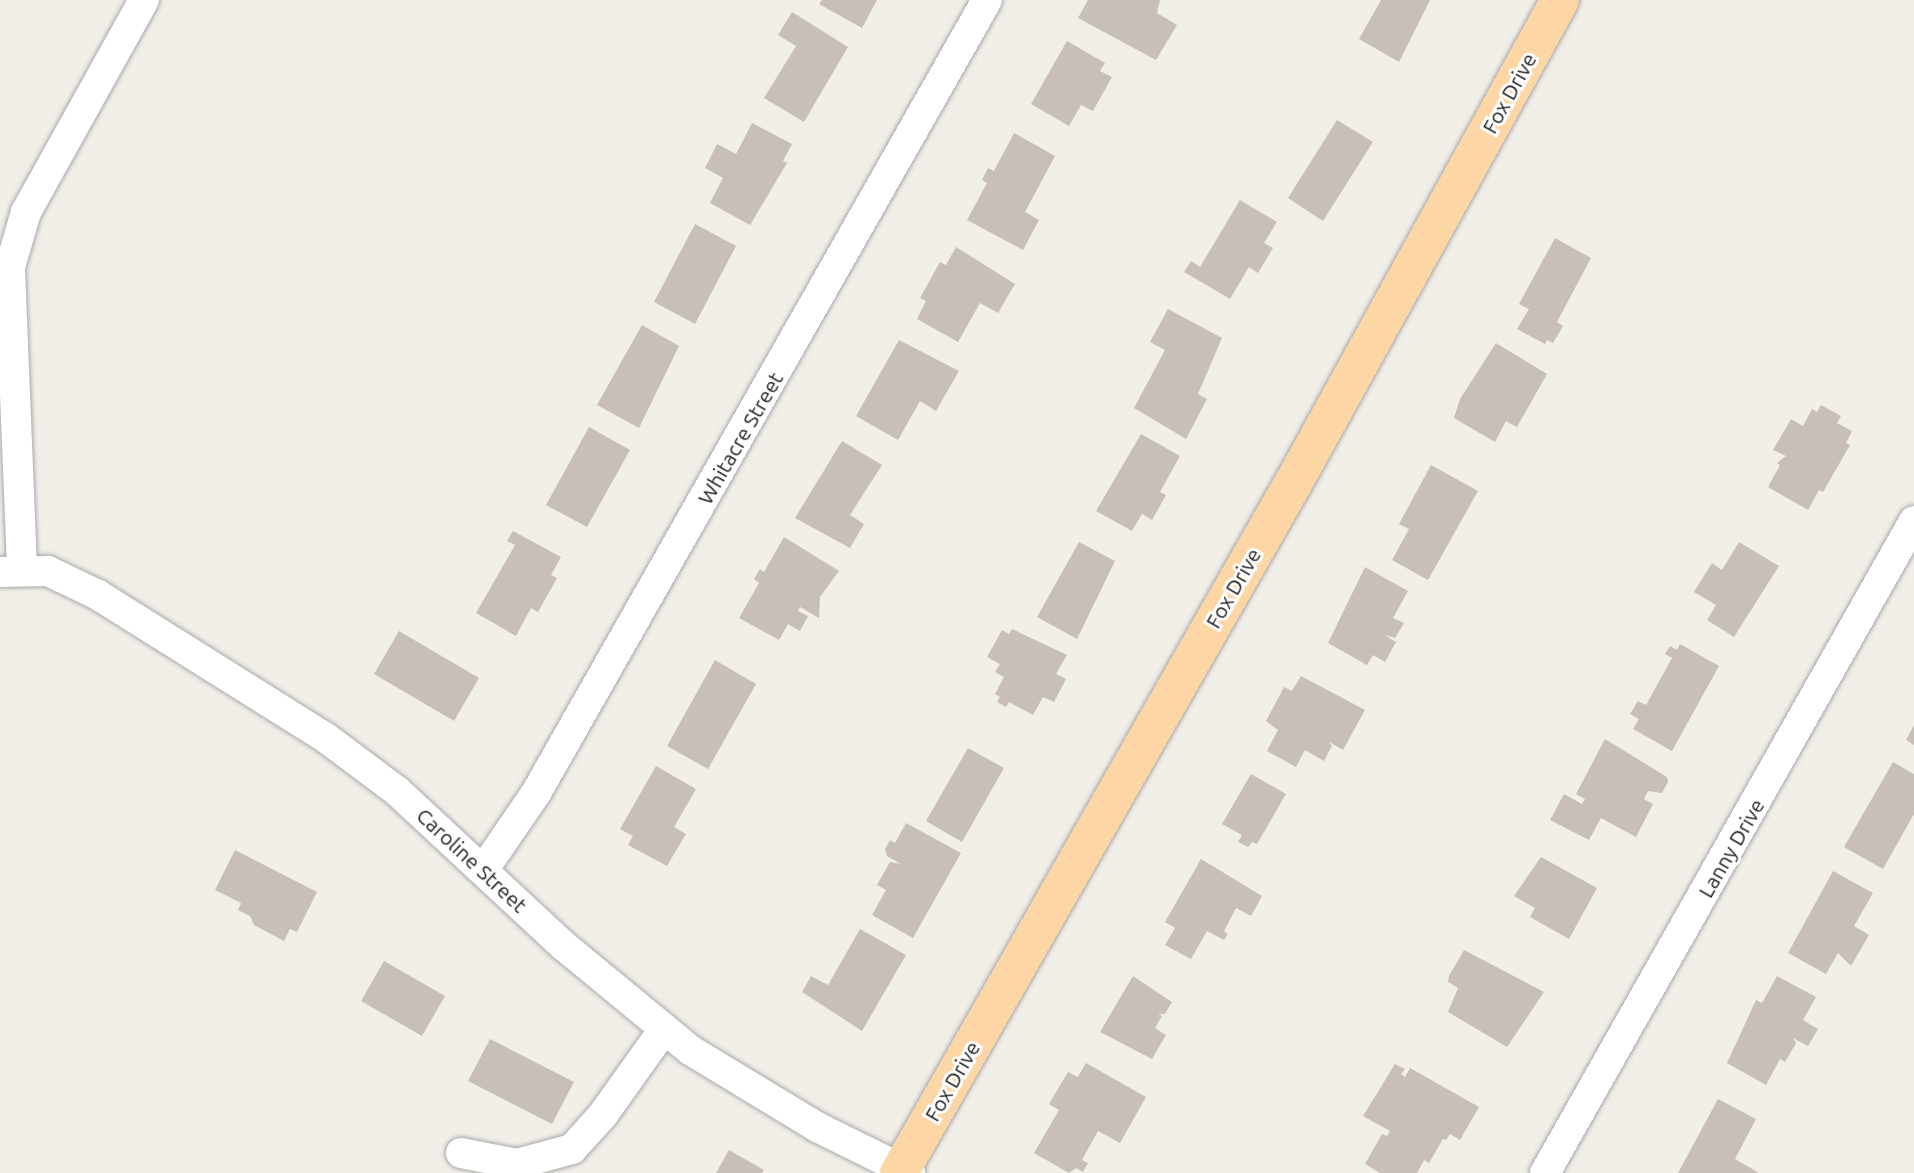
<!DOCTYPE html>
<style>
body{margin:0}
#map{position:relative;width:1914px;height:1173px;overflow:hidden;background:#f2efe9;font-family:Ubuntu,sans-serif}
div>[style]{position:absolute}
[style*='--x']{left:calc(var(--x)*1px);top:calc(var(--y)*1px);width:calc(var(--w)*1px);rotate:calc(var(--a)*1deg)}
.building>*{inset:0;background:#c7bfb8}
.roads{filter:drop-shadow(0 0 2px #a9a9a9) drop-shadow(0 0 2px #a9a9a9)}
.minor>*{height:30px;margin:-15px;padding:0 15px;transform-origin:15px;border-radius:15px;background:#fff}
.major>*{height:38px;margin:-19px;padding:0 19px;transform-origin:19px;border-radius:19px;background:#fcd6a4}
span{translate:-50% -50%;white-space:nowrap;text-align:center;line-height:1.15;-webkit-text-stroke:6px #fff;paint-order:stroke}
.street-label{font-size:21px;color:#222}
</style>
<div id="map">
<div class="building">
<div style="clip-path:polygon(822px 0,877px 0,862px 28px,819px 4px)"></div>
<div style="clip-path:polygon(1088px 0,1160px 0,1157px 13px,1177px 25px,1156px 60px,1078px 18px)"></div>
<div style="clip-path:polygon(1381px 0,1430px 0,1399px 62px,1359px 39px)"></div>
<div style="clip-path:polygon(792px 12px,848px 47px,804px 122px,764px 98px,796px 46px,778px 35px)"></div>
<div style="clip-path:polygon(1067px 41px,1105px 63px,1100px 71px,1112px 77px,1093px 111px,1081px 105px,1069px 126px,1031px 104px)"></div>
<div style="clip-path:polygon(1337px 120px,1373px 142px,1323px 221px,1288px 198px)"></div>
<div style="clip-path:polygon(752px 123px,792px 144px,783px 161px,787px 163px,750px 225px,710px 203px,723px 178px,705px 168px,717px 144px,736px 154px)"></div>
<div style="clip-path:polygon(1014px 133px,1055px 156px,1025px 212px,1039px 220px,1023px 250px,967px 220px,987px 183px,982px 180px,988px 168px,994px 171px)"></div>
<div style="clip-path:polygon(1240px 200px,1277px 222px,1264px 243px,1273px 248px,1258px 273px,1249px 267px,1230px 299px,1184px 272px,1191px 261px,1200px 267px)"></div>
<div style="clip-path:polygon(695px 224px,736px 246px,695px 324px,654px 302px)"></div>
<div style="clip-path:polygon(1555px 238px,1591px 258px,1557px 322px,1563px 326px,1553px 343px,1547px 340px,1545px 344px,1517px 329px,1529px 309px,1519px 304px)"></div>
<div style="clip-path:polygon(956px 247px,1015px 284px,998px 313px,980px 303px,958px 342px,917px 319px,926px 301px,920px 298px,940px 262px,946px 265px)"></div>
<div style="clip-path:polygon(1168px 309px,1222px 338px,1198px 394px,1207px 399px,1186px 439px,1134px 408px,1165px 350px,1150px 342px)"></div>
<div style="clip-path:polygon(642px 325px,679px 346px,639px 428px,597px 405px)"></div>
<div style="clip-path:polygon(899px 340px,959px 371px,936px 411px,920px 401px,898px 440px,856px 416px)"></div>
<div style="clip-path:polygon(1496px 343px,1547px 374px,1517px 427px,1506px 421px,1495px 442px,1454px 418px,1460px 399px)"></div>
<div style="clip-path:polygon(1821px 405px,1841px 416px,1837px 423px,1852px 431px,1846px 443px,1850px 445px,1823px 492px,1819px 490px,1808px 510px,1768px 487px,1780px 465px,1777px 463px,1786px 456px,1773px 450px,1791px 419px,1803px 426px,1812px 409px,1817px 412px)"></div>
<div style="clip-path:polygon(589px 427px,630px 450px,587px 527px,546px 505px)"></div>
<div style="clip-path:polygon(1141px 434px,1180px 456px,1160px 492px,1166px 495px,1152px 520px,1142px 514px,1132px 531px,1096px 511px)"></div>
<div style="clip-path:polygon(842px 441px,882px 465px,850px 515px,864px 524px,850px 548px,795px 518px)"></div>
<div style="clip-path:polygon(1431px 465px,1478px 491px,1428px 580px,1392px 560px,1409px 529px,1399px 524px)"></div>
<div style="clip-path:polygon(513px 531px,561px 557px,551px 575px,557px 578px,538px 612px,531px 608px,516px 636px,476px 613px,515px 545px,507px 541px)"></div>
<div style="clip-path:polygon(784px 537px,839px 571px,820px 597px,819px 618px,800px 607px,798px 611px,808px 616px,800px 631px,788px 624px,779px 640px,739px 618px,759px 583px,754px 579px,760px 569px,764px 572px)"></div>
<div style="clip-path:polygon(1079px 542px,1115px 561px,1077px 639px,1037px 617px)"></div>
<div style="clip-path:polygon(1739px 542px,1779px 566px,1734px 637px,1707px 620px,1716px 605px,1694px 592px,1712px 563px,1722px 570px)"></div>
<div style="clip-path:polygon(1365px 567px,1408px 591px,1393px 618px,1404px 623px,1395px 638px,1384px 635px,1396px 642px,1385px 662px,1373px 655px,1367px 665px,1328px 643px)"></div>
<div style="clip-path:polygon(1012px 629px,1067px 655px,1056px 674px,1066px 679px,1054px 702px,1043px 697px,1033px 715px,1009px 702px,1006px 707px,997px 702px,1000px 697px,995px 694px,1004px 677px,995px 672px,1000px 664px,987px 657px,1002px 630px,1009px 634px)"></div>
<div style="clip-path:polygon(399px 631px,479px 678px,454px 721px,374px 674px)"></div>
<div style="clip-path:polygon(1680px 644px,1719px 666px,1672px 751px,1633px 729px,1639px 719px,1630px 714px,1638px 701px,1646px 705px,1672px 658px,1665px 654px,1670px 646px,1677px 650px)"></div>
<div style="clip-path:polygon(715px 660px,756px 684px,708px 769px,667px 746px)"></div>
<div style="clip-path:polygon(1301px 676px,1365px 710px,1343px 750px,1329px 742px,1332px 746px,1324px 761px,1305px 750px,1296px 767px,1267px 751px,1278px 730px,1266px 721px,1284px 687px,1292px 691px)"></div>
<div style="clip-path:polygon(1914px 725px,1914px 745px,1906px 740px)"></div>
<div style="clip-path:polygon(1605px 739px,1667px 777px,1668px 782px,1662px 793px,1648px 791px,1644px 799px,1653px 804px,1636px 837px,1601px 818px,1589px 840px,1550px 820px,1564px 794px,1582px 804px,1585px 799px,1576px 794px)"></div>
<div style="clip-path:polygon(968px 748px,1004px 768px,962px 842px,926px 821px)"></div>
<div style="clip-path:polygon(1893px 762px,1914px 774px,1914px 814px,1883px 869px,1844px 847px)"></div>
<div style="clip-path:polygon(656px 766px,696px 789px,674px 827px,686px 834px,667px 866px,628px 845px,633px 836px,620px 829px)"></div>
<div style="clip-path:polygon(1251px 774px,1286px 794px,1257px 844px,1252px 842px,1248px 847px,1238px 842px,1242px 835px,1222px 824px)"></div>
<div style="clip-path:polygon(906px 823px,961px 853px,913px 938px,872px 915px,886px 890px,877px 885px,890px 862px,901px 864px,887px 856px,885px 849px,890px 840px,895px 843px)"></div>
<div style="clip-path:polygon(235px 850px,317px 892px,297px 932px,290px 929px,284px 941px,254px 925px,250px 916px,238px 910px,241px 903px,215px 890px)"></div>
<div style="clip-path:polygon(1541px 857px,1597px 888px,1569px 939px,1530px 917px,1535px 908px,1514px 896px)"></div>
<div style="clip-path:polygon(1201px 859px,1262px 896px,1251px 916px,1236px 908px,1224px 931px,1228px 934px,1224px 940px,1207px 931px,1191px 959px,1165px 945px,1175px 928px,1165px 922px)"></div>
<div style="clip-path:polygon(1833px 871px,1873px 893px,1854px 926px,1869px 935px,1851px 966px,1838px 953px,1826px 974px,1788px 953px)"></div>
<div style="clip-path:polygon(860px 929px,906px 955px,862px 1031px,802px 992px,811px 976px,828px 985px)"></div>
<div style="clip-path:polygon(1464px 950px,1544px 992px,1507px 1047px,1448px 1012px,1458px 988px,1448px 982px,1449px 976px)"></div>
<div style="clip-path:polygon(384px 961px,445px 996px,422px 1036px,361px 1001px)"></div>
<div style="clip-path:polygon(1133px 976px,1172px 1002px,1165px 1014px,1158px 1014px,1162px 1016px,1155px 1028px,1166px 1035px,1152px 1059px,1100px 1032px)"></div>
<div style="clip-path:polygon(1777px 976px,1816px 997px,1803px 1020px,1818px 1029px,1808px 1046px,1793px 1038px,1796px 1043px,1785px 1062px,1780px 1059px,1766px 1085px,1727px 1063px,1756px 1000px,1762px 1003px)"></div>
<div style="clip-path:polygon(490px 1039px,574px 1082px,552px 1124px,468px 1081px)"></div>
<div style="clip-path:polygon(1086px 1063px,1146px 1097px,1120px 1143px,1098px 1131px,1082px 1160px,1088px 1163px,1083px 1172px,1076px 1168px,1069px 1173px,1034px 1153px,1059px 1110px,1049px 1104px,1068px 1072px,1078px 1077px)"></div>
<div style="clip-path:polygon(1395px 1064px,1405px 1069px,1401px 1074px,1405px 1077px,1410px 1068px,1479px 1107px,1460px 1140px,1450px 1134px,1446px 1140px,1443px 1139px,1429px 1163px,1424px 1160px,1417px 1173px,1380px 1173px,1365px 1164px,1382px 1134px,1387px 1136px,1390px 1131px,1363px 1116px)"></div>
<div style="clip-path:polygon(1718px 1099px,1756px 1119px,1735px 1159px,1759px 1173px,1678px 1173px)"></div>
<div style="clip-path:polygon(729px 1150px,764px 1170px,762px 1173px,716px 1173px)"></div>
</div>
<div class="roads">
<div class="minor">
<div style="--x:22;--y:568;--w:301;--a:-92.3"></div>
<div style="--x:10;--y:267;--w:57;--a:-73.8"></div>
<div style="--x:26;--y:212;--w:243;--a:-60.9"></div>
<div style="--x:0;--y:572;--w:48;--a:-1.2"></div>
<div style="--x:48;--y:571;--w:55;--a:25.6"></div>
<div style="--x:98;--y:595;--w:269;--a:32.1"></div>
<div style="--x:326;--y:738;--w:89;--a:36.7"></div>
<div style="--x:397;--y:791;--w:228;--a:42.9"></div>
<div style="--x:564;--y:946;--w:163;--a:39.5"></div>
<div style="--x:690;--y:1050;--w:149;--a:31.2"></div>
<div style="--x:817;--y:1127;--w:104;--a:26.3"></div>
<div style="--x:484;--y:869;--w:92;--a:-55.6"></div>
<div style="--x:536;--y:793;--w:912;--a:-60.37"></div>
<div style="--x:461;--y:1153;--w:57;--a:11.1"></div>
<div style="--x:517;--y:1164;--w:57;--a:-15.3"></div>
<div style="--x:572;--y:1149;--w:45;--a:-47.7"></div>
<div style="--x:602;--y:1116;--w:107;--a:-54.5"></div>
<div style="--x:1545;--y:1173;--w:749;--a:-60.49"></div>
</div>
<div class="major">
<div style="--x:899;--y:1173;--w:808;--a:-60.26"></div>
<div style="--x:1300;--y:471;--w:538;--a:-61.1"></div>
</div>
</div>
<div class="street-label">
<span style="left:1509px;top:93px;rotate:-61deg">Fox Drive</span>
<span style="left:740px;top:438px;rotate:-60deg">Whitacre Street</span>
<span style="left:1233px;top:588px;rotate:-60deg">Fox Drive</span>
<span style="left:1731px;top:848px;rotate:-60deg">Lanny Drive</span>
<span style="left:472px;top:860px;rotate:43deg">Caroline Street</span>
<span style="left:952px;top:1081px;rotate:-60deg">Fox Drive</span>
</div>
</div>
